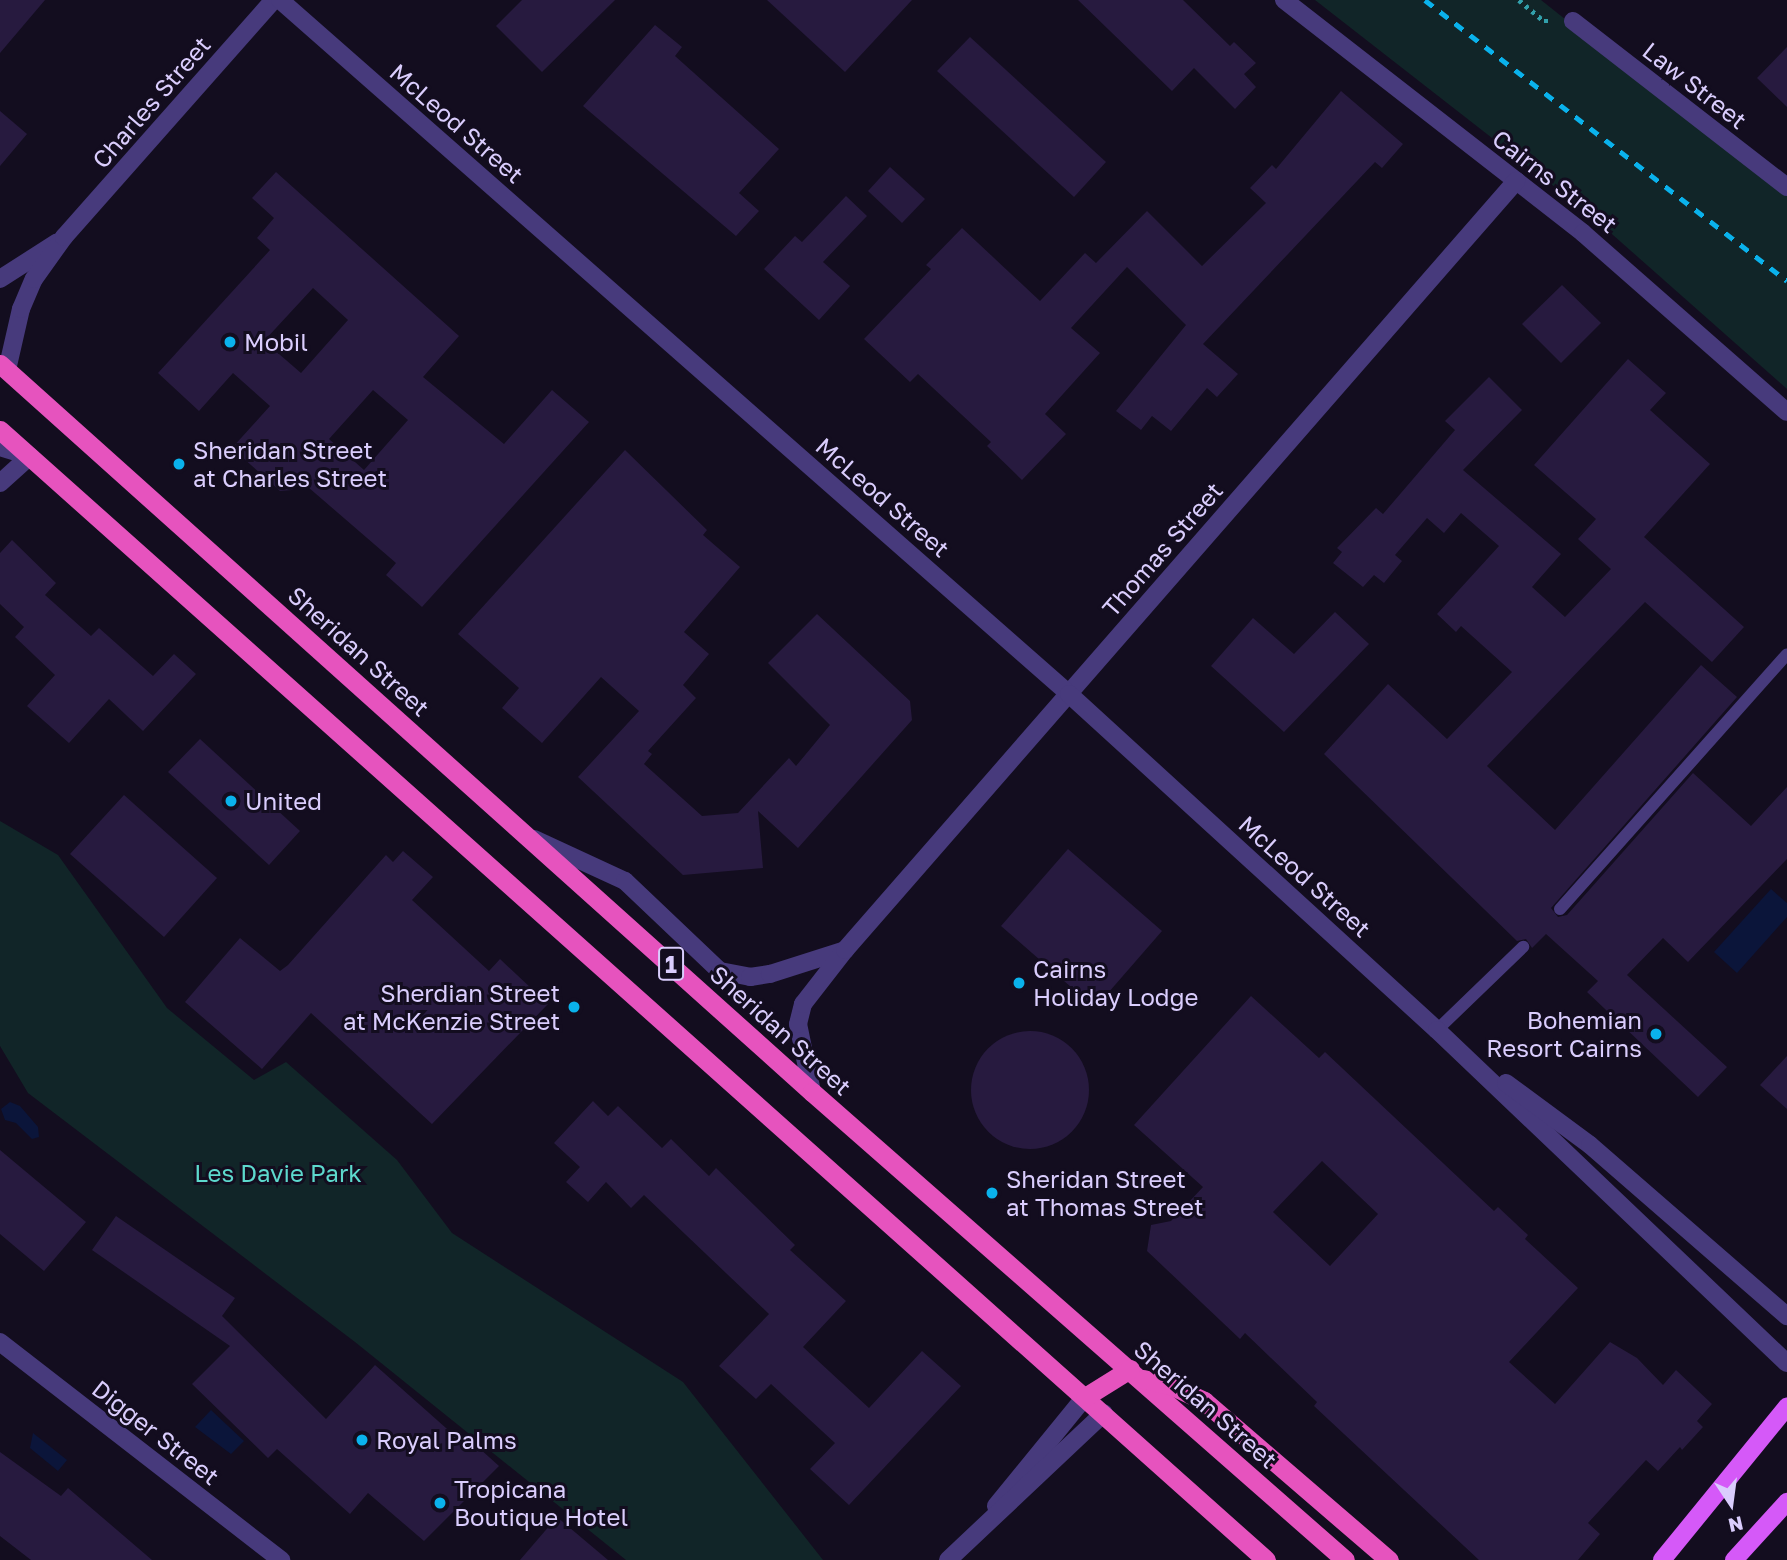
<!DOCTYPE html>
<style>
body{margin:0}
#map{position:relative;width:1787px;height:1560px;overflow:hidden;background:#130d1f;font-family:"Golos Text",sans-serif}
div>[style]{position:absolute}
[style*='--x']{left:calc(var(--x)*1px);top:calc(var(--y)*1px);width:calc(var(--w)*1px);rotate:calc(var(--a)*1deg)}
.green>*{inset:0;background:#112528}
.water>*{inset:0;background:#0b153a}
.building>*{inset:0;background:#271a3f}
.round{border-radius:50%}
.path>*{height:4.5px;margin-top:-2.25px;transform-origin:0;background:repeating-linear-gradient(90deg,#32a0ab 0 3.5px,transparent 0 8.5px)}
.service>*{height:12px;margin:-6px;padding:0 6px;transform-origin:6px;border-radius:6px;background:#473a7c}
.minor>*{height:18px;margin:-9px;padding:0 9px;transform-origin:9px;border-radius:9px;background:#473a7c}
.tertiary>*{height:18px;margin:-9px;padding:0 9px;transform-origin:9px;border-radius:9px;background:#473a7c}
.primary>*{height:18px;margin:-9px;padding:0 9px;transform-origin:9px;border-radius:9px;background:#d559f8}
.trunk>*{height:19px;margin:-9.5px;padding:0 9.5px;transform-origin:9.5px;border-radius:9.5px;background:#e653be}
.rail>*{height:5px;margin-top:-2.5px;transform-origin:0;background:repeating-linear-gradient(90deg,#0ab2ec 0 10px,transparent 0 19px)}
.dots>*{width:19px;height:19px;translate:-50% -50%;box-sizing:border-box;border:4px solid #130d1f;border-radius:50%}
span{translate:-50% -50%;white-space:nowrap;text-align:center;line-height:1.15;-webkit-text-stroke:6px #130d1f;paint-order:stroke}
.shield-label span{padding:2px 5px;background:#130d1f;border:2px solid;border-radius:5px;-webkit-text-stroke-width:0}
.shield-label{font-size:23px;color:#dacdfd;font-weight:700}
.street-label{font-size:24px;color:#dacdfd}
.poi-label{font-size:24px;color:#dacdfd}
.left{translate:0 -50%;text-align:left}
.right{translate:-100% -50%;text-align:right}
.park-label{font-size:24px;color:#5dd9cd}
.north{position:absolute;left:1696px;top:1469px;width:70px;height:70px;-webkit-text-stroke:5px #130d1f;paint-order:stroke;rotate:167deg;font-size:19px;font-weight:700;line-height:28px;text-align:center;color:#dacdfd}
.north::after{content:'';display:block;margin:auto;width:24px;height:32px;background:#dacdfd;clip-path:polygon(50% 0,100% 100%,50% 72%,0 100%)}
</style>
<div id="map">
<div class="green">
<div style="clip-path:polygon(1315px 0,1541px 0,1787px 195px,1787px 389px,1587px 212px)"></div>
<div style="clip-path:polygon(0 821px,58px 855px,167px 1008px,254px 1080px,286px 1062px,397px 1160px,452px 1233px,683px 1382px,823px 1560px,626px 1560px,355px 1342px,28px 1093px,0 1046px)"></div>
</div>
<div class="water">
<div style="clip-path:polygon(1771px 889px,1787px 903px,1787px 917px,1737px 973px,1714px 952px)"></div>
<div style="clip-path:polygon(10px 1102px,20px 1106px,38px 1127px,39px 1137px,32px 1139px,16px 1123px,5px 1120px,1px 1109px)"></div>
<div style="clip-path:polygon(211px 1410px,244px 1441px,231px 1454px,195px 1427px)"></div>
<div style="clip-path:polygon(33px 1433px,67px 1460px,58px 1471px,30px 1448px)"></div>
</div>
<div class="building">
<div style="clip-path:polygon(0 0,45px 0,0 53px)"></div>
<div style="clip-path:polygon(522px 0,615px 0,542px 72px,496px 26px)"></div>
<div style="clip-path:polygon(767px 0,912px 0,845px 72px)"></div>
<div style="clip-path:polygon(1078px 0,1183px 0,1230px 46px,1234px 42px,1256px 63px,1244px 74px,1256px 87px,1235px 109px,1194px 68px,1172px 91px)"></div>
<div style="clip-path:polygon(655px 25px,682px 47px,675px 56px,779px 149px,739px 193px,759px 211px,736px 236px,583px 106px)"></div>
<div style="clip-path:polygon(970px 37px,1106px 162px,1074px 197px,937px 71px)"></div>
<div style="clip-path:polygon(1787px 47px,1787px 107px,1757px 78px)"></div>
<div style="clip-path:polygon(1341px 91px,1403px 144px,1382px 168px,1375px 162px,1203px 344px,1238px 374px,1217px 397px,1207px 388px,1171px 431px,1152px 416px,1141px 430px,1116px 411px,1186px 325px,1127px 267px,1071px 328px,1100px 353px,1045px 414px,1066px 434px,1022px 480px,987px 446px,991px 442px,918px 374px,910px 382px,864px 339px,931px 269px,926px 265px,962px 228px,1040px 301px,1085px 253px,1096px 263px,1147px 211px,1202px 266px,1266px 203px,1250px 188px,1272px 165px,1276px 169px)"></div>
<div style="clip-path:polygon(0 111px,27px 134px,0 166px)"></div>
<div style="clip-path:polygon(890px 167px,925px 199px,902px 223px,868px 191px)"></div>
<div style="clip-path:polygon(evenodd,276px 172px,459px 336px,423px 377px,504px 444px,552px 390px,589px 422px,422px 607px,386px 575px,396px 563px,301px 481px,292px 490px,280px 491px,232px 448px,270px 406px,233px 373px,199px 411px,158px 373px,270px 250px,257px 238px,274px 218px,252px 198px,276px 172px,313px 288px,348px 320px,301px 373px,264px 341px,313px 288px,276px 172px,373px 390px,408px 420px,364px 470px,329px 439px,373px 390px)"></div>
<div style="clip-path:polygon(846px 196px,867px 216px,823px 262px,850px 286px,819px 320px,764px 269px,795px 236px,802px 242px)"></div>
<div style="clip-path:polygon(1562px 285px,1601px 323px,1561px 363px,1522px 324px)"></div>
<div style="clip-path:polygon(1628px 359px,1666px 393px,1650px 410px,1710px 464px,1644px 537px,1744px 627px,1712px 662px,1645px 602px,1487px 766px,1555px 830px,1701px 665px,1737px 697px,1551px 908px,1558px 917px,1567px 915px,1693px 773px,1751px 826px,1787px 787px,1787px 859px,1688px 962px,1663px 938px,1627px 975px,1727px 1067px,1698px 1097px,1587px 992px,1598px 981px,1546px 934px,1532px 948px,1526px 939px,1517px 941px,1324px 754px,1388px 684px,1447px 739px,1512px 672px,1461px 626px,1456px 632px,1437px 614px,1499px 546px,1461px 513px,1444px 533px,1427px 518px,1395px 555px,1402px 561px,1384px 583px,1374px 575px,1363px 587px,1333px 563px,1342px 552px,1337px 548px,1376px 508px,1383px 514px,1455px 430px,1445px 421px,1489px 377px,1522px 410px,1463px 470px,1561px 554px,1532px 587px,1565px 617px,1611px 569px,1578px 539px,1596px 519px,1534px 465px)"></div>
<div style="clip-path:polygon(625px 450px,707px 530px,703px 535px,740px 567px,684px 632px,709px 654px,683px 685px,696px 698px,648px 751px,652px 754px,644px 764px,702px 816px,738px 813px,789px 758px,796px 766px,830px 725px,768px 663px,817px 614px,910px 701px,912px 720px,798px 848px,758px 811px,763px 868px,683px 875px,578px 777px,639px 711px,601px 677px,542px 743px,502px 708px,519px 688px,458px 634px)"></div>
<div style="clip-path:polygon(12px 540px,56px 583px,45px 595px,91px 636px,99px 628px,153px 676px,174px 654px,196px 674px,143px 731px,109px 699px,69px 743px,27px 706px,55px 675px,15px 637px,24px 627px,0 604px,0 553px)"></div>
<div style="clip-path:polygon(1335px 612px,1369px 644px,1284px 732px,1211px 666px,1253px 618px,1294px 654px)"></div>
<div style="clip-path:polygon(200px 739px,300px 831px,269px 865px,168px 772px)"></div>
<div style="clip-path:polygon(124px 795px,217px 878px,164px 937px,70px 854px)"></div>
<div style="clip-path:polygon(1068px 849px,1162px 931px,1095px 1008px,1001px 926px)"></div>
<div style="clip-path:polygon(403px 851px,433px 877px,412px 900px,489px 971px,500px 959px,548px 1004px,432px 1124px,311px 1013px,262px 1069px,185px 1002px,240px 938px,280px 971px,288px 965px,386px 855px,393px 862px)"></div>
<div style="clip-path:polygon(evenodd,1251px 996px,1319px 1058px,1325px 1052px,1494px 1211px,1498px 1207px,1528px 1235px,1525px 1239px,1578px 1288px,1509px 1362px,1555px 1404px,1610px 1342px,1637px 1358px,1663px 1385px,1676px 1370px,1712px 1404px,1697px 1421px,1703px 1427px,1682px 1450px,1680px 1447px,1658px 1471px,1646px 1460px,1588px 1523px,1600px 1534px,1578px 1560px,1479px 1560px,1314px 1406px,1317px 1402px,1245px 1333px,1240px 1339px,1147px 1251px,1151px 1225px,1171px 1221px,1203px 1187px,1134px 1125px,1251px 996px,1322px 1161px,1378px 1214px,1330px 1266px,1273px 1212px,1322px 1161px)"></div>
<div class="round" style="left:971px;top:1031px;width:118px;height:118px"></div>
<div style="clip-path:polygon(1787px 1056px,1787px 1109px,1760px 1085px)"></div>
<div style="clip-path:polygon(593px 1101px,608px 1116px,618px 1106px,662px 1148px,671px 1139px,709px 1176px,716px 1168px,795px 1245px,790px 1250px,846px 1301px,803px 1347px,869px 1408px,922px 1351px,961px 1386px,849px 1505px,810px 1469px,835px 1443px,771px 1384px,756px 1399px,719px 1366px,769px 1314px,644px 1195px,631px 1208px,606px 1182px,588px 1202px,566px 1182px,580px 1167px,554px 1143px)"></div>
<div style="clip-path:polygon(0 1150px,86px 1222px,44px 1271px,0 1234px)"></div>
<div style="clip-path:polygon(116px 1216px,235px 1298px,222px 1316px,326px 1419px,375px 1365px,464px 1444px,469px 1439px,499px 1466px,424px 1541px,368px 1493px,350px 1514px,277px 1449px,268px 1458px,192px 1384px,230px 1346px,92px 1250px)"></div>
<div style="clip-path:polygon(0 1452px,61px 1496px,68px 1488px,152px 1560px,31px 1560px,0 1536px)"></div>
<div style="clip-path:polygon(557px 1517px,608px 1560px,520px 1560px)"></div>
</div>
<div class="path">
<div style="--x:1519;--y:0;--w:33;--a:40"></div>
<div style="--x:1544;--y:21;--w:9;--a:0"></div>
</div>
<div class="service">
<div style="--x:1560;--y:909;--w:341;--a:-48.3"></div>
<div style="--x:1437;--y:1030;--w:120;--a:-44"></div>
</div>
<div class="minor">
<div style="--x:1284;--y:0;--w:379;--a:37.9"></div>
<div style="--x:1583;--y:233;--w:271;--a:41.3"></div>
<div style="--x:1573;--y:21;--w:271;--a:37.8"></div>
<div style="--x:0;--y:279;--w:67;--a:-32.7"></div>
<div style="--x:7;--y:370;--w:63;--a:-77.1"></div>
<div style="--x:21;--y:309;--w:33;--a:-67"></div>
<div style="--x:34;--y:279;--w:52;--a:-54.5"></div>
<div style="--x:64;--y:237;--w:317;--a:-48.5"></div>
<div style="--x:0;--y:447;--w:31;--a:17"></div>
<div style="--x:0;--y:483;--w:40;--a:-42"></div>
<div style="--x:534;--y:839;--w:100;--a:24.8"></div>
<div style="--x:625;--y:881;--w:131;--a:43.5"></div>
<div style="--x:720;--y:971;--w:31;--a:11"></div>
<div style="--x:750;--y:977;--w:20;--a:-9"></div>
<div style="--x:770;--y:974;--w:79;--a:-17.7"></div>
<div style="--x:812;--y:1092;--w:69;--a:-101.6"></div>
<div style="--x:798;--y:1024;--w:21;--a:-76"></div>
<div style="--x:803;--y:1004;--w:68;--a:-52.1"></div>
<div style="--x:845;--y:950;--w:1021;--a:-48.89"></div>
<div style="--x:0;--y:1342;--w:356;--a:37.8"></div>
<div style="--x:996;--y:1506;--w:141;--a:-50.8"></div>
<div style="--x:948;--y:1560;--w:214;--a:-43.3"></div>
</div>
<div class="tertiary">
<div style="--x:280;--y:0;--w:1051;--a:41.33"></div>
<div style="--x:1069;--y:694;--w:498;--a:42.4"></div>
<div style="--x:1437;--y:1030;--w:483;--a:43.6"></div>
<div style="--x:1506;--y:1083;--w:104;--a:36.4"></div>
<div style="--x:1590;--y:1145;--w:261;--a:41"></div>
</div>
<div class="primary">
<div style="--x:1662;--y:1560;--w:198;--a:-50.8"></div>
<div style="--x:1734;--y:1560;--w:79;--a:-47.6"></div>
</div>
<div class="trunk">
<div style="--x:0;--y:364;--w:1091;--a:41.88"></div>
<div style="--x:812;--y:1092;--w:709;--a:41.28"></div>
<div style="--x:0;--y:430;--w:1697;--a:41.75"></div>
<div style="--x:1143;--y:1379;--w:28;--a:13"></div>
<div style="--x:1170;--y:1385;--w:38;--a:25"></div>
<div style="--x:1204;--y:1401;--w:244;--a:40.7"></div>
<div style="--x:1085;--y:1397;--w:53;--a:-31.9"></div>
</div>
<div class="rail">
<div style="--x:1425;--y:0;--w:458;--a:37.8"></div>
</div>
<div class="dots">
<div style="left:230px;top:342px;background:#0ab2ec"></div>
<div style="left:179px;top:464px;background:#0ab2ec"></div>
<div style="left:231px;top:801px;background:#0ab2ec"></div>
<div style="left:1019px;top:983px;background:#0ab2ec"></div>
<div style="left:574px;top:1007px;background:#0ab2ec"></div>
<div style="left:1656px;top:1034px;background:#0ab2ec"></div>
<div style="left:992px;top:1193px;background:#0ab2ec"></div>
<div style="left:362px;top:1440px;background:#0ab2ec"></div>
<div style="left:440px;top:1503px;background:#0ab2ec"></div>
</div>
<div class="shield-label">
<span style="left:671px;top:964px">1</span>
</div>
<div class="street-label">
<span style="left:1695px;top:85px;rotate:38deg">Law Street</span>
<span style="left:151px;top:102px;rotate:-49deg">Charles Street</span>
<span style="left:457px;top:123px;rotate:41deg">McLeod Street</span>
<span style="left:1555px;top:181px;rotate:38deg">Cairns Street</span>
<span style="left:883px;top:497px;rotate:41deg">McLeod Street</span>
<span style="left:1162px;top:549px;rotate:-49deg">Thomas Street</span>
<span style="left:359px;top:651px;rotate:42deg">Sheridan Street</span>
<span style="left:1305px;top:876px;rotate:42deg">McLeod Street</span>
<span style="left:781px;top:1030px;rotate:42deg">Sheridan Street</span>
<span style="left:1206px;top:1404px;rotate:41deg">Sheridan Street</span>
<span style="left:156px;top:1432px;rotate:38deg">Digger Street</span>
</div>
<div class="poi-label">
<span class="left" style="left:244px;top:342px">Mobil</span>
<span class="left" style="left:193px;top:464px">Sheridan Street<br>at Charles Street</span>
<span class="left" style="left:245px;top:801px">United</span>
<span class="left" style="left:1033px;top:983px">Cairns<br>Holiday Lodge</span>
<span class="right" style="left:560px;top:1007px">Sherdian Street<br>at McKenzie Street</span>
<span class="right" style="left:1642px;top:1034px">Bohemian<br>Resort Cairns</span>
<span class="left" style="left:1006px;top:1193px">Sheridan Street<br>at Thomas Street</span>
<span class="left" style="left:376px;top:1440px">Royal Palms</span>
<span class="left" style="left:454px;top:1503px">Tropicana<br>Boutique Hotel</span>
</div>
<div class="park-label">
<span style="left:278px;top:1173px">Les Davie Park</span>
</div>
<div class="north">N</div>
</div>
